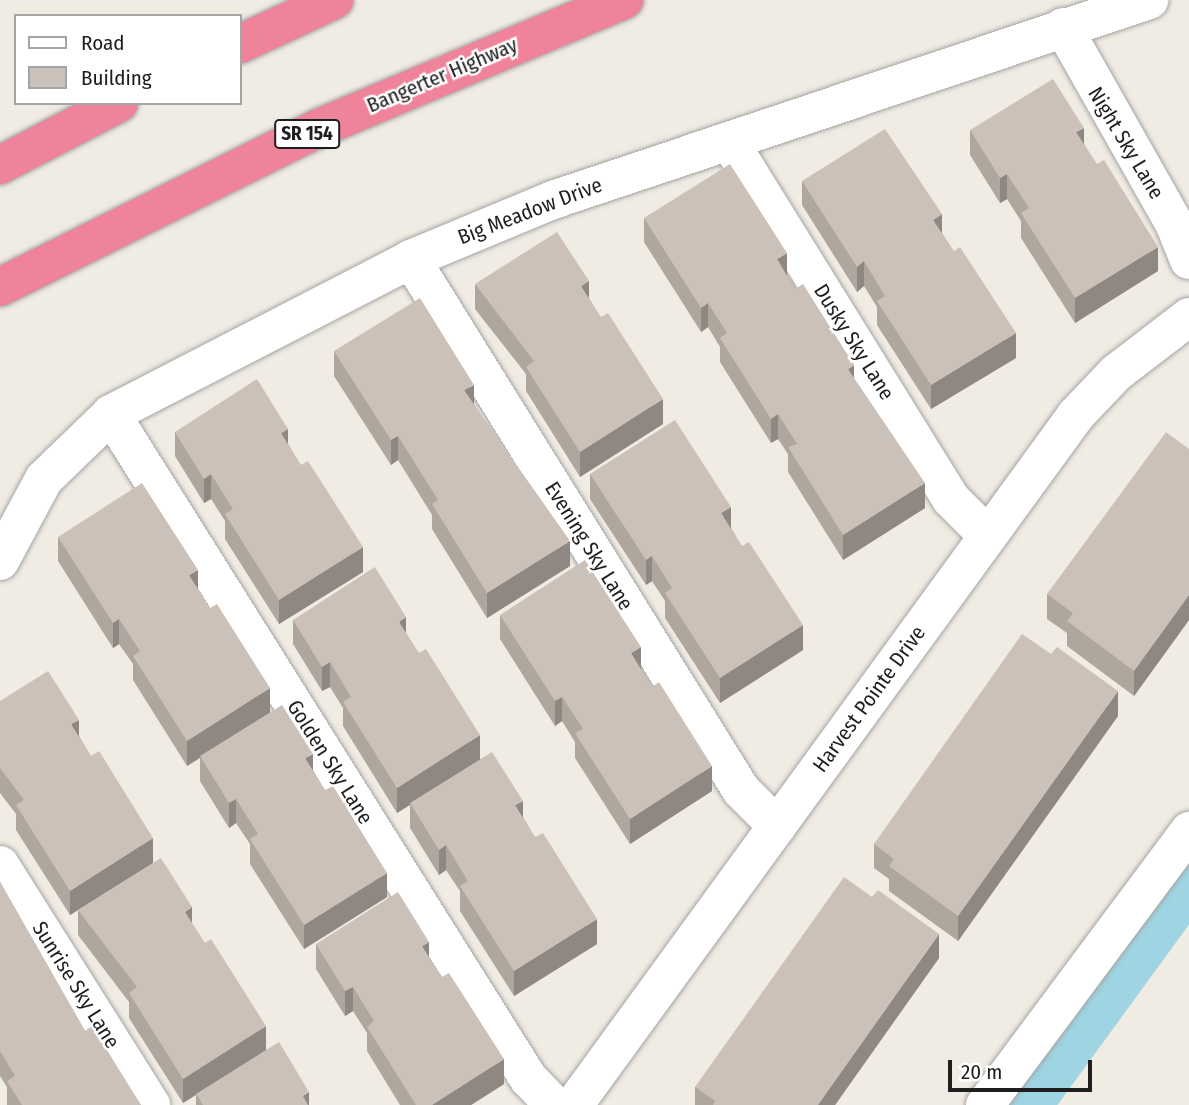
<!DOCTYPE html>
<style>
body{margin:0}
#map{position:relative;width:1189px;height:1105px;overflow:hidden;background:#f0ebe3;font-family:"Fira Sans Condensed",sans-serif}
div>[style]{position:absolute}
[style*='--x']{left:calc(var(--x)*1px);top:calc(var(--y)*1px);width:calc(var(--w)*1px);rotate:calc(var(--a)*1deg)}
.canal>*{height:51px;margin:-25.5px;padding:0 25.5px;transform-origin:25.5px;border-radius:25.5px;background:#9fd4e2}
.roads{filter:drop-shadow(0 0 2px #a5a5a5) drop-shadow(0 0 2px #a5a5a5)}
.minor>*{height:38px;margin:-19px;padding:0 19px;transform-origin:19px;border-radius:19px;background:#fff}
.highway>*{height:38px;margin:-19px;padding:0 19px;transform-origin:19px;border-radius:19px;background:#ef839a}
.wall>*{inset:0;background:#afa69e}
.shaded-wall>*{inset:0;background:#8f8781}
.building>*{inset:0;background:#ccc1b8}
span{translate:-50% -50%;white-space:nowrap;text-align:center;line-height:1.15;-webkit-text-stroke:5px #fff;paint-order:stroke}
.shield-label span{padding:2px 5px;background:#fff;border:2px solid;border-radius:5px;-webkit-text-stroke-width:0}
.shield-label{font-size:19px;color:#1e1e1e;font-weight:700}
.street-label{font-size:21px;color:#1e1e1e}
.legend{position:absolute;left:14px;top:14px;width:228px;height:91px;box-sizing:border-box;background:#fff;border:2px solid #a5a5a5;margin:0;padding:9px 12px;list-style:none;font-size:21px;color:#1e1e1e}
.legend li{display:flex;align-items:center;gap:14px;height:35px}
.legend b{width:35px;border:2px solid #a5a5a5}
.scale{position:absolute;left:948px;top:1060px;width:144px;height:32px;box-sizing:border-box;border:4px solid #1e1e1e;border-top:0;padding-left:9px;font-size:21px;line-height:24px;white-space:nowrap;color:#1e1e1e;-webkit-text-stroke:5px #fff;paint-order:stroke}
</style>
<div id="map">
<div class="canal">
<div style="--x:1025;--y:1105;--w:278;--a:-53.9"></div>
</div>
<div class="roads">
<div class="minor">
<div style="--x:1063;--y:27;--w:225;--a:60.5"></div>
<div style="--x:1174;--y:223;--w:40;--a:68"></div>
<div style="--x:729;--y:141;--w:421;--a:58.2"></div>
<div style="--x:951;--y:499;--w:52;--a:45"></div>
<div style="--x:411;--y:259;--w:625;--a:58.14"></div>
<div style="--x:741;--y:790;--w:51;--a:45"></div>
<div style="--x:111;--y:414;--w:784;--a:57.87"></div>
<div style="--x:528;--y:1078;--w:37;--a:46"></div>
<div style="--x:0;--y:561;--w:93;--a:-61.8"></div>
<div style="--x:44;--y:479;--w:93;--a:-44.1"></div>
<div style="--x:111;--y:414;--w:338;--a:-27.3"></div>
<div style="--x:411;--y:259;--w:154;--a:-22.6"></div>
<div style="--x:553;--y:200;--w:629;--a:-18.55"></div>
<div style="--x:0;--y:865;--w:284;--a:57.8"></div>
<div style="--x:574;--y:1105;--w:853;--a:-53.96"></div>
<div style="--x:1076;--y:415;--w:58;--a:-46.4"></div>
<div style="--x:1116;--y:373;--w:92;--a:-37.5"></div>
<div style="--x:985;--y:1105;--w:342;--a:-53.3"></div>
</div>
<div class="highway">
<div style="--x:240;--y:44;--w:104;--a:-25.1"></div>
<div style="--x:0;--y:165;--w:134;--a:-27.5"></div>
<div style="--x:0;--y:287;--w:356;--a:-26.5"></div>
<div style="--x:319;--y:128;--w:331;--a:-22.8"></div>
</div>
</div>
<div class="wall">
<div style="clip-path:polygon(970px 130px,1084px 144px,1158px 271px,1075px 323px,1021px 238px,1021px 221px,1007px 199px,1000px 203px,970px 155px)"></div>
<div style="clip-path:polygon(802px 181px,942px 233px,1016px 358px,931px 409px,877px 325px,877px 307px,864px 286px,857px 292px,802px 205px)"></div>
<div style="clip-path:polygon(644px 218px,787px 275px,854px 379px,925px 508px,843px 560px,788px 472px,788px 454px,778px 439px,771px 443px,720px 362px,720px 347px,708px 327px,701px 332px,644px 242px)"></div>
<div style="clip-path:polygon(475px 284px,589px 298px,663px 424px,580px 477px,526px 391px,526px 374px,475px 309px)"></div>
<div style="clip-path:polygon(334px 351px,474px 404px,570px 566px,487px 618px,432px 529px,432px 515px,398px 460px,391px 465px,334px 376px)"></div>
<div style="clip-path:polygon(175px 432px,288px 444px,363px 572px,279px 624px,225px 539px,225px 521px,211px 499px,204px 503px,175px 456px)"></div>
<div style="clip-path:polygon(1189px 449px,1189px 620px,1134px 696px,1067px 646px,1067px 633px,1047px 619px,1047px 594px)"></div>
<div style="clip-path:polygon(590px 474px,731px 528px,803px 650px,720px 703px,665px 618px,665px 601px,652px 581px,646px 585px,590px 499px)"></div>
<div style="clip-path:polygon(58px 537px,198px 589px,270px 712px,313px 770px,387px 897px,304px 949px,250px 864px,250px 844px,236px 823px,229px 828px,200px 781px,200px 758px,187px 766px,133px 680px,133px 664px,119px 644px,113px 648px,58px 561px)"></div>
<div style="clip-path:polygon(500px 615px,641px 668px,712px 791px,630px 844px,575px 758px,575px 742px,562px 721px,555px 726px,500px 639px)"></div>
<div style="clip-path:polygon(293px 620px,406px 633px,480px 759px,523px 817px,597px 944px,514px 996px,460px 911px,460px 891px,446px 870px,439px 875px,410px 828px,410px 805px,397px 813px,343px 726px,343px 708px,330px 687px,322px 691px,293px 644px)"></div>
<div style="clip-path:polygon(1051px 654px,1118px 716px,958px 941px,889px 891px,889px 879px,874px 868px,874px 844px)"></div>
<div style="clip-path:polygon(0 701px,79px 736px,153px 863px,70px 915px,16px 830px,16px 814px,0 793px)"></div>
<div style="clip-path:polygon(0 882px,85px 1031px,141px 1105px,7px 1105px,7px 1087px,0 1076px)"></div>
<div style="clip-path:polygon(78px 910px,192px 924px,266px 1050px,309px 1105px,196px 1105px,196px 1095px,183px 1103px,129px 1018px,129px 1002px,78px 935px)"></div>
<div style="clip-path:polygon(316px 944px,429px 958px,504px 1084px,471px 1105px,400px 1105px,367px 1051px,367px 1033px,353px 1011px,345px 1016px,316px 969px)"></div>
<div style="clip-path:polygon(939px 958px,835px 1105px,695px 1105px,695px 1087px)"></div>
</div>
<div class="shaded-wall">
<div style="clip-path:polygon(1084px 128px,1084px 152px,1076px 132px)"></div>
<div style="clip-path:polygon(1007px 174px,1007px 199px,1000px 203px,1000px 178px)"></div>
<div style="clip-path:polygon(942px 214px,942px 239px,933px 220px)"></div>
<div style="clip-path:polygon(1158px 247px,1158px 271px,1075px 323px,1075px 298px)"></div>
<div style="clip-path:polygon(787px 253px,787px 277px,777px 259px)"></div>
<div style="clip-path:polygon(864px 261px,864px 286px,857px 292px,857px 267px)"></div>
<div style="clip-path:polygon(589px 281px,589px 306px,581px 286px)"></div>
<div style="clip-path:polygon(708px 303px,708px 327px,701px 332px,701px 308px)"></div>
<div style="clip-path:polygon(1016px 333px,1016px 358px,931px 409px,931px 385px)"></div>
<div style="clip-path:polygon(854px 365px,854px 390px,848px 369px)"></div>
<div style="clip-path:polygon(474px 385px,474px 409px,464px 390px)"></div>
<div style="clip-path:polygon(663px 399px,663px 424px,580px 477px,580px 452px)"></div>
<div style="clip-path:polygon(778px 414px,778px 439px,771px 443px,771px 419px)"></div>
<div style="clip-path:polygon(288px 429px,288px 454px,281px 433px)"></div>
<div style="clip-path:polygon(398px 436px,398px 460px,391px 465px,391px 440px)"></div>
<div style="clip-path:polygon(211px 474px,211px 499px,204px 503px,204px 479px)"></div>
<div style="clip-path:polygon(925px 483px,925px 508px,843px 560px,843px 535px)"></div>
<div style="clip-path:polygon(731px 507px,731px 531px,721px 513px)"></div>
<div style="clip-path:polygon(570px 541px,570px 566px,487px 618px,487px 593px)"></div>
<div style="clip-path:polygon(363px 547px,363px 572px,279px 624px,279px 600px)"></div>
<div style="clip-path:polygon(652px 556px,652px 581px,646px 585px,646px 560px)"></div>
<div style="clip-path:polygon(198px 570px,198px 595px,189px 575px)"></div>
<div style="clip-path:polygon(1189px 595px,1189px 620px,1134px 696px,1134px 671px)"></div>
<div style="clip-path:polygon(406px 617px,406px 642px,399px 622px)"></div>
<div style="clip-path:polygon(119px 619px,119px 644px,113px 648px,113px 623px)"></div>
<div style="clip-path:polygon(803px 625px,803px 650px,720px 703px,720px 678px)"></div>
<div style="clip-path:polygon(641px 647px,641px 672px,631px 653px)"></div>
<div style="clip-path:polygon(330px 662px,330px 687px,322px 691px,322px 667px)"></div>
<div style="clip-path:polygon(270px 688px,270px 713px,187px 766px,187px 741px)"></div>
<div style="clip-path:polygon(1118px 691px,1118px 716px,958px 941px,958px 916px)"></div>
<div style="clip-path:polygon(562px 697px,562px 721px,555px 726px,555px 701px)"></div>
<div style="clip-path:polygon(79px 720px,79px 744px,71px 724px)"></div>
<div style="clip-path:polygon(480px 735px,480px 760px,397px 813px,397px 788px)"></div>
<div style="clip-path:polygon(313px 754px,313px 778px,305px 758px)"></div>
<div style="clip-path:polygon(712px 766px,712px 791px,630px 844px,630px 819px)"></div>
<div style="clip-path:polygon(236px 799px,236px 823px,229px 828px,229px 803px)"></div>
<div style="clip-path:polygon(523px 801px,523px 825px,515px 805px)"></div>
<div style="clip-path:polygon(153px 838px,153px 863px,70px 915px,70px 891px)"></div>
<div style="clip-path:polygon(446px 845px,446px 870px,439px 875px,439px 850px)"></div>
<div style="clip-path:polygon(387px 873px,387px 897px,304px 949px,304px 925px)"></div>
<div style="clip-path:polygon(192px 907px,192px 932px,185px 912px)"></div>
<div style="clip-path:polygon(597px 919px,597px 944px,514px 996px,514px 971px)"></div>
<div style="clip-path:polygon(939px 934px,939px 958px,835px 1105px,818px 1105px)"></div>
<div style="clip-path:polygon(429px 942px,429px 966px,422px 946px)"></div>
<div style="clip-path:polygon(353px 987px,353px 1011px,345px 1016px,345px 991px)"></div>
<div style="clip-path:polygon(266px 1026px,266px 1050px,183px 1103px,183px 1079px)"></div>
<div style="clip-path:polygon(504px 1059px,504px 1084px,471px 1105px,432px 1105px)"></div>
<div style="clip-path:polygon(309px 1092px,309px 1105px,303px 1105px,303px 1096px)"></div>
</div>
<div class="building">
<div style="clip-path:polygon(1053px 79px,1084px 128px,1076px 132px,1097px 164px,1104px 160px,1158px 247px,1075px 298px,1021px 213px,1029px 208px,1007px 174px,1000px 178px,970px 130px)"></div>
<div style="clip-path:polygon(885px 129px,942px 214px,933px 220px,954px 251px,960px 247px,1016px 333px,931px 385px,877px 301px,885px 296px,864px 261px,857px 267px,802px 181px)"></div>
<div style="clip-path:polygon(730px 164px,787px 253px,777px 259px,795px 289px,803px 284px,854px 365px,848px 369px,925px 483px,843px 535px,788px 447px,797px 444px,778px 414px,771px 419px,720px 338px,727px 333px,708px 303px,701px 308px,644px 218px)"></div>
<div style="clip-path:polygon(557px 232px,589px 281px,581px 286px,601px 317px,608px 313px,663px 399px,580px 452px,526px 367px,534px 361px,475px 284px)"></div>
<div style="clip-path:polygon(420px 298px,474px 385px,464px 390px,570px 541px,487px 593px,432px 504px,438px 500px,398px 436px,391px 440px,334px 351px)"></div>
<div style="clip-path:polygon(257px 379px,288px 429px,281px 433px,301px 465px,308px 461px,363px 547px,279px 600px,225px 514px,233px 509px,211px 474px,204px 479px,175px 432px)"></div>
<div style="clip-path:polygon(675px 420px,731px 507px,721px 513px,742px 546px,749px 542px,803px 625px,720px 678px,665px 593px,672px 588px,652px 556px,646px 560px,590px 474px)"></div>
<div style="clip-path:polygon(1166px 432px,1189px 449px,1189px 595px,1134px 671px,1067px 621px,1073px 613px,1047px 594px)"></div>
<div style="clip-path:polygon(142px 483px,198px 570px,189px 575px,210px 608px,217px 604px,270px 688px,187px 741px,133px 656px,140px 651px,119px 619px,113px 623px,58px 537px)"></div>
<div style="clip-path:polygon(585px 560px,641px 647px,631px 653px,652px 687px,659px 682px,712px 766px,630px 819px,575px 733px,583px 729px,562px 697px,555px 701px,500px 615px)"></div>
<div style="clip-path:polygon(375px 567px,406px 617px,399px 622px,419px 653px,426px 649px,480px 735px,397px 788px,343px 702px,351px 697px,330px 662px,322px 667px,293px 620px)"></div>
<div style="clip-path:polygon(1022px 634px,1051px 654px,1057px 647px,1118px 691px,958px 916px,889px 866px,894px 859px,874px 844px)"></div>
<div style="clip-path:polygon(48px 671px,79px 720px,71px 724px,91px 756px,99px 751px,153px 838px,70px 891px,16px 805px,24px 800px,0 768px,0 701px)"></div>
<div style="clip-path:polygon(282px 705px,313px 754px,305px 758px,325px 790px,333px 786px,387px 873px,304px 925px,250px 839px,258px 834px,236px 799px,229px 803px,200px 756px)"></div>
<div style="clip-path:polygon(492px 752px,523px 801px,515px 805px,535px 837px,543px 833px,597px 919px,514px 971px,460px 886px,468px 881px,446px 845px,439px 850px,410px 803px)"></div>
<div style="clip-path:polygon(161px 858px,192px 907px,185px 912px,205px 943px,211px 939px,266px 1026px,183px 1079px,129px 993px,137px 987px,78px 910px)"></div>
<div style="clip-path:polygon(844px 877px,872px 897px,878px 890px,939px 934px,818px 1105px,713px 1105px,715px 1101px,695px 1087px)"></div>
<div style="clip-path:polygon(0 882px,85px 1031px,92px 1026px,141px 1105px,22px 1105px,7px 1081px,15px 1076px,0 1051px)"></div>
<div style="clip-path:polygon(398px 892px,429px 942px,422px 946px,442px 977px,449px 973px,504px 1059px,432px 1105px,416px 1105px,367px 1027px,374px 1021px,353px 987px,345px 991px,316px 944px)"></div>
<div style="clip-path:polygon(279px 1042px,309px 1092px,303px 1096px,308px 1105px,203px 1105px,196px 1094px)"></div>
</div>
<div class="shield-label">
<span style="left:307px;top:134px">SR 154</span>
</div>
<div class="street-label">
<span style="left:442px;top:75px;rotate:-23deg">Bangerter Highway</span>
<span style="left:1126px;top:143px;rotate:59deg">Night Sky Lane</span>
<span style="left:530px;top:211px;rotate:-21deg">Big Meadow Drive</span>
<span style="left:854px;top:342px;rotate:58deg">Dusky Sky Lane</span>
<span style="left:589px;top:546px;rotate:58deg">Evening Sky Lane</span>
<span style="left:869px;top:699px;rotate:-54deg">Harvest Pointe Drive</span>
<span style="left:330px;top:762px;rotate:58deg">Golden Sky Lane</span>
<span style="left:76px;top:985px;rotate:58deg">Sunrise Sky Lane</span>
</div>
<ul class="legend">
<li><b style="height:9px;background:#fff"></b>Road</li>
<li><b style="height:19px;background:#ccc1b8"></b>Building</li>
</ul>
<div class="scale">20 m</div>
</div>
